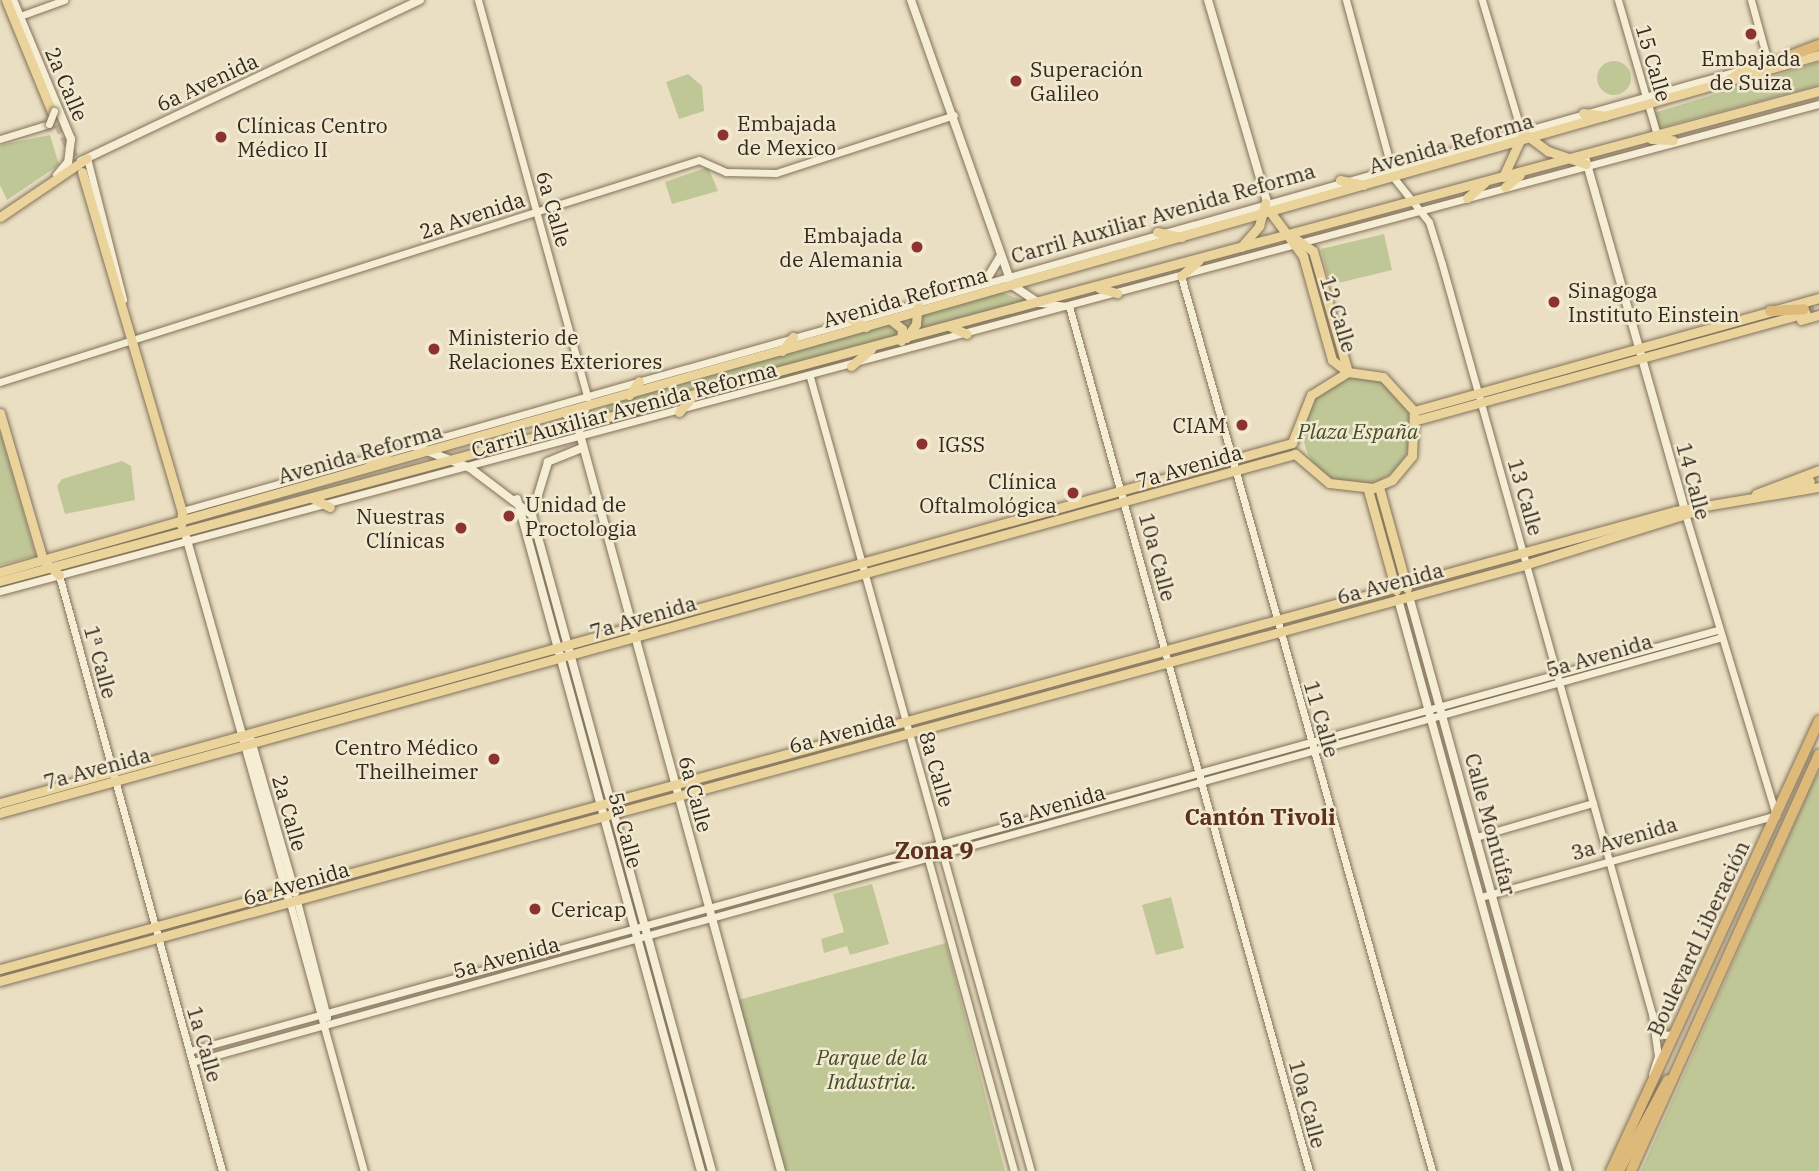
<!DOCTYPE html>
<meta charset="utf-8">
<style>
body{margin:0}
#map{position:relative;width:1819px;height:1171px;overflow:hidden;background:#eadfc2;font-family:"IBM Plex Serif",serif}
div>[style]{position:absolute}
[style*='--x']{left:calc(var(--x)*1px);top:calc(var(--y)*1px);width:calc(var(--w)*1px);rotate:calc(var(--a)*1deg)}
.green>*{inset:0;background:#c0c797}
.round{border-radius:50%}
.primary-tunnel>*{height:9px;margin-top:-4.5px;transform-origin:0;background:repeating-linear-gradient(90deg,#c5bba1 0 9px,transparent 0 13.5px)}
.trunk-tunnel>*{height:10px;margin-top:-5px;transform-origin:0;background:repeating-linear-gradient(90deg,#c5bba1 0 10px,transparent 0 15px)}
.roads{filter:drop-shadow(0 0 2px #82715b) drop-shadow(0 0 2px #82715b)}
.tertiary>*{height:7px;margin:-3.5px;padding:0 3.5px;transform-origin:3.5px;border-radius:3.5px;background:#f5edd4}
.secondary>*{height:8px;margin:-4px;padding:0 4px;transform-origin:4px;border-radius:4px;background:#f5edd4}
.primary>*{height:9px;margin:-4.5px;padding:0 4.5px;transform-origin:4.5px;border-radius:4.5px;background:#ead49c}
.trunk>*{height:10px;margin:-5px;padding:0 5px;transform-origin:5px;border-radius:5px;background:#deba7a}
.bridges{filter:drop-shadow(0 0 2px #82715b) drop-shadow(0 0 2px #82715b)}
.tertiary-bridge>*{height:7px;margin:-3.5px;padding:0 3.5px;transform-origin:3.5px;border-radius:3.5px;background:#f5edd4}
.dots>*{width:19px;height:19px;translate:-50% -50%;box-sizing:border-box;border:4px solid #f2e9d1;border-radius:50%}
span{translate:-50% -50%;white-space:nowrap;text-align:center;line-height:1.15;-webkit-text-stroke:5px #f2e9d1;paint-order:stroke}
.poi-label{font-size:21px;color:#33291e}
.left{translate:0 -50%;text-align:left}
.right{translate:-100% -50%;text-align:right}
.street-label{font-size:21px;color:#33291e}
.park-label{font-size:21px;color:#434e26;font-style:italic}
.neighbourhood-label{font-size:23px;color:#5c2f21;font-weight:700}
.quarter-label{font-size:24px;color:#5c2f21;font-weight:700}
</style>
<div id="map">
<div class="green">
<div class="round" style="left:1597px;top:61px;width:34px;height:34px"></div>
<div style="clip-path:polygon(1819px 62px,1819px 85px,1659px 128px,1654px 113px)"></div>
<div style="clip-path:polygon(688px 74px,702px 86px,704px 111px,679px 119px,666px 82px)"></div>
<div style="clip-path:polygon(50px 135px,59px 165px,7px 200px,0 185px,0 145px)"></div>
<div style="clip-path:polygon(708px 167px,718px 191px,672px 204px,665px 182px)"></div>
<div style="clip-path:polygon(1384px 234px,1392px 270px,1330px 285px,1321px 249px)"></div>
<div style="clip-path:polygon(1000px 292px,1041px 307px,600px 427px,607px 405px)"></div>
<div class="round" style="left:1303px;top:377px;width:108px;height:108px"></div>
<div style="clip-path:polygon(0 431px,36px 556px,0 565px)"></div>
<div style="clip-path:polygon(122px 461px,131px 466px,135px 500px,65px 514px,57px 486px,62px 479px)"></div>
<div style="clip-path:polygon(1819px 771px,1819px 1171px,1641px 1171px,1812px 784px)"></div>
<div style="clip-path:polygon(872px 884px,889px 944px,850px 955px,847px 946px,824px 953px,821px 939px,844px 932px,833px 894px)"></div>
<div style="clip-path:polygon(1171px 897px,1184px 948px,1156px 955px,1142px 905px)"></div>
<div style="clip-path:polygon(946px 943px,1005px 1171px,784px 1171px,738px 1000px)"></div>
</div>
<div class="primary-tunnel">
<div style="--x:52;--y:112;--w:65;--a:63.4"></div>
<div style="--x:1806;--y:313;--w:13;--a:-13"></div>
</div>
<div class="trunk-tunnel">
<div style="--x:1804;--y:309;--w:16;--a:-15"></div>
</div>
<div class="roads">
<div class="tertiary">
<div style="--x:478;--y:0;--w:412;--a:74.6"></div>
<div style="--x:1346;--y:0;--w:184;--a:74.9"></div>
<div style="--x:1394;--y:178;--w:56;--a:51.5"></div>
<div style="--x:1429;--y:222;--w:44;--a:72.8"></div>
<div style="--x:1442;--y:264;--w:779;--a:74.36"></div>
<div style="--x:1652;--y:1014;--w:42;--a:81.9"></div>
<div style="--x:1658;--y:1056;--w:19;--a:108"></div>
<div style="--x:1482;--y:0;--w:137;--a:73.4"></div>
<div style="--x:1618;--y:0;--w:141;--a:73.9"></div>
<div style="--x:1751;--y:0;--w:64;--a:74.7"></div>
<div style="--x:20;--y:16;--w:47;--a:-20"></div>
<div style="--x:0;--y:139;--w:51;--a:-17"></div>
<div style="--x:87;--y:158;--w:146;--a:75.7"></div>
<div style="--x:1181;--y:276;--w:930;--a:74.33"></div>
<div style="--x:1039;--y:303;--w:30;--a:6"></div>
<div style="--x:1069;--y:306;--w:898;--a:74.49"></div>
<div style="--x:810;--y:377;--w:824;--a:74.45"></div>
<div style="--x:0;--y:382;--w:733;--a:-17.62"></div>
<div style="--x:699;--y:160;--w:30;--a:24"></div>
<div style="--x:726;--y:172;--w:50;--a:1.1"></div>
<div style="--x:776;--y:173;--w:187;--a:-18"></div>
<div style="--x:182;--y:511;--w:1671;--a:-15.8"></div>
<div style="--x:59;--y:575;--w:618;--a:74.7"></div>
<div style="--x:0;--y:591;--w:1883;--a:-14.99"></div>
<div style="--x:1476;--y:837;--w:122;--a:-16.2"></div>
<div style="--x:925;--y:848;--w:335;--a:74.6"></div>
<div style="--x:1481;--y:897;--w:306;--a:-15.5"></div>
<div style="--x:1776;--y:815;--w:312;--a:-106.8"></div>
<div style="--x:297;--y:901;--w:120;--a:75.5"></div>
<div style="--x:290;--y:903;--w:278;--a:74.6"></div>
<div style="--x:1656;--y:1021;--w:16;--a:60"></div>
<div style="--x:1664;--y:1035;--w:11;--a:-5"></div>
<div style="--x:189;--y:1051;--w:1585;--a:-15.4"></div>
<div style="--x:192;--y:1062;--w:1585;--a:-15.52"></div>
</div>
<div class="secondary">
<div style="--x:13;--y:0;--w:151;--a:67.4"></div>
<div style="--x:71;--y:139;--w:23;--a:97"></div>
<div style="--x:68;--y:162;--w:17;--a:130"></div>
<div style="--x:911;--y:0;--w:302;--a:70.5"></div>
<div style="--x:1012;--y:285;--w:32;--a:34"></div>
<div style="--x:1208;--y:0;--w:218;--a:73.7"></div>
<div style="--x:1585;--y:157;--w:372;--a:74.2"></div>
<div style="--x:81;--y:161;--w:375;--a:-25.4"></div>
<div style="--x:985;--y:282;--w:31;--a:-59"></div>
<div style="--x:564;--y:412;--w:21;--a:47"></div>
<div style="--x:578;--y:427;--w:771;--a:74.74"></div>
<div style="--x:578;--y:427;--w:22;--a:-68"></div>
<div style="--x:412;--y:445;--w:62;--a:21.6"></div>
<div style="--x:470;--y:468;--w:78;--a:37.2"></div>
<div style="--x:582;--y:448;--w:37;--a:158"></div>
<div style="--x:548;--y:462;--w:55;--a:106.8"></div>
<div style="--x:532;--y:515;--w:680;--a:74.66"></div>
<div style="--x:517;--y:499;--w:697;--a:74.69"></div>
<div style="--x:185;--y:533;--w:385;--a:74.2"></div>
<div style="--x:1409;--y:596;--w:597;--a:74.54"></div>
<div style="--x:1398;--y:599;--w:593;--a:74.65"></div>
<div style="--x:250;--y:737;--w:162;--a:73.9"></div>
</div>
<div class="primary">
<div style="--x:6;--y:0;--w:121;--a:67.7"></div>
<div style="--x:1727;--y:80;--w:23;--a:-31"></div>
<div style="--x:1583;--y:113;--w:23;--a:7"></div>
<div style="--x:1521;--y:131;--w:34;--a:37"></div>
<div style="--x:1548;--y:151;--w:40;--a:18.9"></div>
<div style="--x:1651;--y:139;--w:22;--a:3"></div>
<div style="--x:82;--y:172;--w:353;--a:73.6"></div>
<div style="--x:182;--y:511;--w:14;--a:94"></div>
<div style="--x:1503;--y:177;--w:43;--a:-65.2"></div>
<div style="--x:1340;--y:180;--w:24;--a:12"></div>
<div style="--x:1505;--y:187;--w:19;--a:-39"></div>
<div style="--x:1467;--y:198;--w:23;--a:-41"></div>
<div style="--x:1271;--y:213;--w:54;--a:53.3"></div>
<div style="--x:1303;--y:256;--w:108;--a:74.4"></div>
<div style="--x:1332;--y:360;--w:20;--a:37"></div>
<div style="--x:0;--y:217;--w:105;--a:-34.1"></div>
<div style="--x:1157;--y:232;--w:25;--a:12"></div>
<div style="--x:1290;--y:235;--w:28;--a:35"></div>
<div style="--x:1313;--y:251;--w:126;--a:73.9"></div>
<div style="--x:1241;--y:247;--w:28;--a:-49"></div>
<div style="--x:1259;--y:226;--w:24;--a:-75"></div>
<div style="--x:1181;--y:276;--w:23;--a:-41"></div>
<div style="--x:1099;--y:288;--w:19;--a:16"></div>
<div style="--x:851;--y:319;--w:17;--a:28"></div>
<div style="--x:891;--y:320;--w:14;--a:39"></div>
<div style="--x:902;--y:329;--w:12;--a:95"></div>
<div style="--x:1801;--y:320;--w:19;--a:-16"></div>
<div style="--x:951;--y:327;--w:17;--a:24"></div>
<div style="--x:906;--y:338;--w:17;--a:-54"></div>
<div style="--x:916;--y:324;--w:23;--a:-85"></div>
<div style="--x:782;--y:351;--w:18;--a:-52"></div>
<div style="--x:851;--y:366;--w:26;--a:-40"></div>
<div style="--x:629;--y:395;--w:17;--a:-54"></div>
<div style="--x:1414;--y:411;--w:420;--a:-15.6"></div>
<div style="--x:679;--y:412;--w:18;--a:-49"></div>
<div style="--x:0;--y:413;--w:153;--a:73.7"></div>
<div style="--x:43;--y:560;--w:22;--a:43"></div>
<div style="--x:1417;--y:420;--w:403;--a:-15.4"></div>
<div style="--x:368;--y:467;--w:26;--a:-36"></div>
<div style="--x:1379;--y:487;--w:105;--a:74.5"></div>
<div style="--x:1368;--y:490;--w:104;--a:74.4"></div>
<div style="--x:1770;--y:491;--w:41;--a:-14"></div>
<div style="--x:1756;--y:494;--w:67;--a:-20.9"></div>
<div style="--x:312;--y:498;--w:20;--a:27"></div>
<div style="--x:0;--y:572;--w:1891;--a:-15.87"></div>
<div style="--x:0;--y:581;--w:1884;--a:-15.08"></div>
<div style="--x:0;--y:803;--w:1341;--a:-15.57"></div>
<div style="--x:1292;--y:443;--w:52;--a:-68.4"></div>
<div style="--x:1311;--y:395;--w:44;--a:-31.9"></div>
<div style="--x:1348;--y:372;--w:35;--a:8"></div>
<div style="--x:1383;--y:377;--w:46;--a:47.6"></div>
<div style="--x:1414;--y:411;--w:45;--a:92.5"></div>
<div style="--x:1412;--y:456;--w:31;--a:130"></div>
<div style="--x:1392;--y:480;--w:21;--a:157"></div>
<div style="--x:1373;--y:488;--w:44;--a:-173.5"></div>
<div style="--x:1329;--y:483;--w:45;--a:-139.5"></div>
<div style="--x:1295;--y:454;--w:1344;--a:164.51"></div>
<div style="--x:0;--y:969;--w:1736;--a:-15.29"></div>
<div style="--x:1675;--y:511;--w:146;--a:-9.5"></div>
<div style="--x:0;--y:981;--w:1577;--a:-15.26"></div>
<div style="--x:1521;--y:566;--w:179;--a:-17.5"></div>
</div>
<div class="trunk">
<div style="--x:1790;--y:56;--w:31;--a:-21"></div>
<div style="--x:1770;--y:311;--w:34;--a:-3"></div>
<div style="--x:1611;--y:1171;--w:496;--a:-65.2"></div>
<div style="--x:1619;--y:1171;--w:103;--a:-61.7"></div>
<div style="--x:1631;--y:1171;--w:457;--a:-65.7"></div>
</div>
</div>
<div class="bridges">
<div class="tertiary-bridge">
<div style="--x:49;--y:124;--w:14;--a:-69"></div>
</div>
</div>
<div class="dots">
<div style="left:1751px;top:34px;background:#8c3230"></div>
<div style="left:1016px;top:81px;background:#8c3230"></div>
<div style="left:723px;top:135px;background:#8c3230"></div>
<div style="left:221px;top:137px;background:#8c3230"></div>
<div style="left:917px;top:247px;background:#8c3230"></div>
<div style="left:1554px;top:302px;background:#8c3230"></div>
<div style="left:434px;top:349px;background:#8c3230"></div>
<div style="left:1242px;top:425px;background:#8c3230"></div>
<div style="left:922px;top:444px;background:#8c3230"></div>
<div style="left:1073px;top:493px;background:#8c3230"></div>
<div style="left:509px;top:516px;background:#8c3230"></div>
<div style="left:461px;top:528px;background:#8c3230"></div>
<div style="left:494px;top:759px;background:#8c3230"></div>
<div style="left:535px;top:909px;background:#8c3230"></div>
</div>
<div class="poi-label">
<span style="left:1751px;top:70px">Embajada<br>de Suiza</span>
<span class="left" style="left:1030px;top:81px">Superación<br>Galileo</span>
<span class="left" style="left:737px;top:135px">Embajada<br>de Mexico</span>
<span class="left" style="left:237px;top:137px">Clínicas Centro<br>Médico II</span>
<span class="right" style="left:903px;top:247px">Embajada<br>de Alemania</span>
<span class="left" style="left:1568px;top:302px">Sinagoga<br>Instituto Einstein</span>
<span class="left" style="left:448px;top:349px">Ministerio de<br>Relaciones Exteriores</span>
<span class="right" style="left:1226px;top:425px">CIAM</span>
<span class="left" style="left:938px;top:444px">IGSS</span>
<span class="right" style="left:1057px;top:493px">Clínica<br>Oftalmológica</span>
<span class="left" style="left:525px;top:516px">Unidad de<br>Proctologia</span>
<span class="right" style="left:445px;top:528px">Nuestras<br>Clínicas</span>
<span class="right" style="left:478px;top:759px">Centro Médico<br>Theilheimer</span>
<span class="left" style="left:551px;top:909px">Cericap</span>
</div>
<div class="street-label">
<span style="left:1654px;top:63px;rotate:74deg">15 Calle</span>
<span style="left:207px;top:82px;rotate:-25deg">6a Avenida</span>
<span style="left:67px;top:84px;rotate:67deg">2a Calle</span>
<span style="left:1451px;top:143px;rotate:-16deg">Avenida Reforma</span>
<span style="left:554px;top:209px;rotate:74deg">6a Calle</span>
<span style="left:1163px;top:213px;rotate:-16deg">Carril Auxiliar Avenida Reforma</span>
<span style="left:472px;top:215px;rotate:-18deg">2a Avenida</span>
<span style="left:905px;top:297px;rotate:-16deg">Avenida Reforma</span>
<span style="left:1339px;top:314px;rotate:73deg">12 Calle</span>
<span style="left:624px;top:409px;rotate:-15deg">Carril Auxiliar Avenida Reforma</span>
<span style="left:360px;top:453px;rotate:-16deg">Avenida Reforma</span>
<span style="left:1189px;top:466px;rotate:-16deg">7a Avenida</span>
<span style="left:1694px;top:481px;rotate:75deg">14 Calle</span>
<span style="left:1526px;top:497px;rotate:74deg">13 Calle</span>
<span style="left:1158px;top:557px;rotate:75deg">10a Calle</span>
<span style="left:1390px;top:583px;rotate:-15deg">6a Avenida</span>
<span style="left:643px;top:617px;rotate:-16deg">7a Avenida</span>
<span style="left:1599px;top:655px;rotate:-16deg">5a Avenida</span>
<span style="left:101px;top:662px;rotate:75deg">1ª Calle</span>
<span style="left:1322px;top:719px;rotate:74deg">11 Calle</span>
<span style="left:842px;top:732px;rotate:-15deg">6a Avenida</span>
<span style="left:97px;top:768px;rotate:-15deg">7a Avenida</span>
<span style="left:937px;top:769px;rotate:74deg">8a Calle</span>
<span style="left:696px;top:794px;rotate:75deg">6a Calle</span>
<span style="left:1052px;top:806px;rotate:-16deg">5a Avenida</span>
<span style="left:290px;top:813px;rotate:74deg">2a Calle</span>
<span style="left:1491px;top:824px;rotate:75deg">Calle Montúfar</span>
<span style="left:626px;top:830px;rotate:75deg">5a Calle</span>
<span style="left:1624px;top:838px;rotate:-16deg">3a Avenida</span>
<span style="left:296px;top:883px;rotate:-16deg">6a Avenida</span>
<span style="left:1698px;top:938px;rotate:-65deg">Boulevard Liberación</span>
<span style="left:506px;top:957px;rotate:-15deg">5a Avenida</span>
<span style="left:205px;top:1044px;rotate:74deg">1a Calle</span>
<span style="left:1308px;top:1104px;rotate:75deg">10a Calle</span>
</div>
<div class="park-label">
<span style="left:1358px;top:431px">Plaza España</span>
<span style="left:872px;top:1069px">Parque de la<br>Industria.</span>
</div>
<div class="neighbourhood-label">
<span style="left:1260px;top:816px">Cantón Tivoli</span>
</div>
<div class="quarter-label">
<span style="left:934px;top:851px">Zona 9</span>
</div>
</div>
